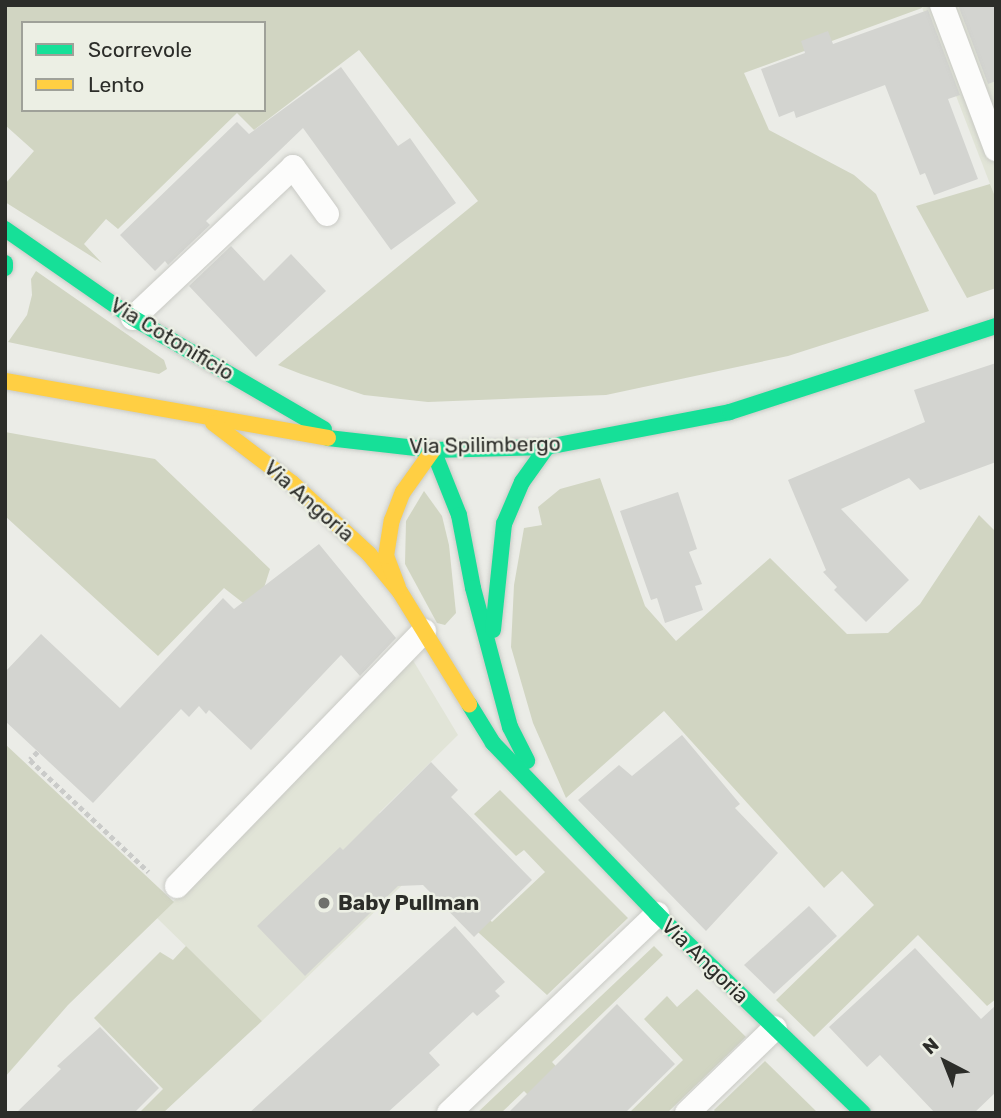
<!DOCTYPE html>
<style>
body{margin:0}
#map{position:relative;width:1001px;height:1118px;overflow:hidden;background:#ebece7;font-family:Rubik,sans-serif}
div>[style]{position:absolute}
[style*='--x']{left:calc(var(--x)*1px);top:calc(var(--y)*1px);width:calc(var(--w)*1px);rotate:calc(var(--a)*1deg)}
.built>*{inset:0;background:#e1e4d7}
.green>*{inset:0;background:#d1d5c2}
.building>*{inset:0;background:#d3d4d0}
.path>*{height:4.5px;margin-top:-2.25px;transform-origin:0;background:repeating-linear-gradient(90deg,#cacbc9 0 5px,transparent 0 8.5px)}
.roads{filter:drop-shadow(0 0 2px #c9cac5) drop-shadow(0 0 2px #c9cac5)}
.lane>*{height:24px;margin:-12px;padding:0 12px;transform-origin:12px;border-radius:12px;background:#fcfcfb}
.fast>*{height:16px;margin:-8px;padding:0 8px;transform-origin:8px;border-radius:8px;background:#16e098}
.slow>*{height:16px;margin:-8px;padding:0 8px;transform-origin:8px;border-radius:8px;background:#ffcf43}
.dots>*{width:19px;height:19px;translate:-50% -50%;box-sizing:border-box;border:4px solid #ecefe4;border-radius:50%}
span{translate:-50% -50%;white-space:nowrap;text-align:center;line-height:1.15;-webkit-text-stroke:5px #ecefe4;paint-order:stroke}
.street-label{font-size:21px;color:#2c2d29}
.poi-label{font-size:21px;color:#2c2d29;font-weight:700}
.left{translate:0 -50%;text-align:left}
.frame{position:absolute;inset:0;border:7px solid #2c2d29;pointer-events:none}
.legend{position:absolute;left:21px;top:21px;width:245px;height:91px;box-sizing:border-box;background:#ecefe4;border:2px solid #9fa199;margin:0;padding:9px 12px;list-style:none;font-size:21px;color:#2c2d29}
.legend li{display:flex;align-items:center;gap:14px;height:35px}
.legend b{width:35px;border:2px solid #9fa199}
.north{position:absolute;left:910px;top:1027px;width:70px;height:70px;-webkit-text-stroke:5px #ecefe4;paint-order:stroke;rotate:318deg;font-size:19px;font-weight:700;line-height:28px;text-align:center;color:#2c2d29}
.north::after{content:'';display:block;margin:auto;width:24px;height:32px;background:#2c2d29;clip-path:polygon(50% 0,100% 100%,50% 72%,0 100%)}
</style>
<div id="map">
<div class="built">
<div style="clip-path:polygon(921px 5px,996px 5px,996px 199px,990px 184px)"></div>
<div style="clip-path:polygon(411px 657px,458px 735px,379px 813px,427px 861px,262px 1021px,157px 918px)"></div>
</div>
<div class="green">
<div style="clip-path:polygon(evenodd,5px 5px,921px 5px,922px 8px,744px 73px,769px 130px,854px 175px,876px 194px,929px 311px,788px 356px,606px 395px,428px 402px,364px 395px,301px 374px,278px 365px,478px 201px,359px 50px,254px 130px,237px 113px,118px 229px,106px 219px,84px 244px,102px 263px,5px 202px,5px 184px,34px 151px,5px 125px,5px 5px,23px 23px,264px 23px,264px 110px,23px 110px,23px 23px)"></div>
<div style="clip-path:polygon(990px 184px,996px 199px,996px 288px,967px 298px,916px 206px)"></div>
<div style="clip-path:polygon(36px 271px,164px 360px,167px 369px,159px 374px,8px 342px,27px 315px,32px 295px,31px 279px)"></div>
<div style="clip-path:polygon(5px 432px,155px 459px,270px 569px,256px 613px,224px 588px,158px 656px,5px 516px)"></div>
<div style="clip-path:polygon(600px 478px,645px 606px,676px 641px,770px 558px,847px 634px,888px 633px,920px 604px,979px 515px,996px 532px,996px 999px,987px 1006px,918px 935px,814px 1037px,776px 1000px,874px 905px,842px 871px,824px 888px,664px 711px,566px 798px,533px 723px,511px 647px,514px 585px,524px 528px,542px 525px,538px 507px,560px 489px)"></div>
<div style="clip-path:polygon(424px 491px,442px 516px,449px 545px,456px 613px,445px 625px,437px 623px,405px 564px,406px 521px)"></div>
<div style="clip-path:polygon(5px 744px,174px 902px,68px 1005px,5px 1077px)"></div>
<div style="clip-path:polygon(500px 790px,628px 918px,547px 995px,446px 903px,459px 890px,492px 922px,545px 872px,524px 850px,516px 856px,474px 814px)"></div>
<div style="clip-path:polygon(186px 946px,262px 1021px,163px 1113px,139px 1113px,163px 1089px,94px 1018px,160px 952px,173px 960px)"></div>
<div style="clip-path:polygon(654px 946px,663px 955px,552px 1062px,600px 1113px,546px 1113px,524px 1091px,501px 1113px,477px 1113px)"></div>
<div style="clip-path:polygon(697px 989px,746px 1037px,667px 1113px,629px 1113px,683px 1060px,644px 1019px,667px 996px,677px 1007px)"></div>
<div style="clip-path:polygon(765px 1061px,818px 1113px,716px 1113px,714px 1110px)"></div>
</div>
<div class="building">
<div style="clip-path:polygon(958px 5px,996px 5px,996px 81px,988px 84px)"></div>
<div style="clip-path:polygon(928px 10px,960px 95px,948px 99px,978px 179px,934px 195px,925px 173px,920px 175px,885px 85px,796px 118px,794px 111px,779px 117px,761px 69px,805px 53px,801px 41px,828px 31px,833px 44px)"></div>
<div style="clip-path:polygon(341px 67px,398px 146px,410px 138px,456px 203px,391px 250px,303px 128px,206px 221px,210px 225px,168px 265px,165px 261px,155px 271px,120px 235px,237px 122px,249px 134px)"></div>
<div style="clip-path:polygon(231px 246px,264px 281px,291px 254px,326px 291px,256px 357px,189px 286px)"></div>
<div style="clip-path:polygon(996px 363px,996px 462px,920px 490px,909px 478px,841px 509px,909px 580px,866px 622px,834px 590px,837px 587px,823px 572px,826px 570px,788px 480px,925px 422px,914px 390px)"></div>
<div style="clip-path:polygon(678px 492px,697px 549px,689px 552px,702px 584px,695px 586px,703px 610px,665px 623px,657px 598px,651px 600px,620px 511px)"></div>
<div style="clip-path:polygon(319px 544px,396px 638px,360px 676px,341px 655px,251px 750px,209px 710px,206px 714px,199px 706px,189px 717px,181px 709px,93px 803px,5px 721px,5px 672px,41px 634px,120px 708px,223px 598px,234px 609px)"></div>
<div style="clip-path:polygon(682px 735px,740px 804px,735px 808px,778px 853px,706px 931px,578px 800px,619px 765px,632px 776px)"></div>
<div style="clip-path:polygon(431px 762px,458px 790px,451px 797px,532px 880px,474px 937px,423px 885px,398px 886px,305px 976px,257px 926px,340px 847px,343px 850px)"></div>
<div style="clip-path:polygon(809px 906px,837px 936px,774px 994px,744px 965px)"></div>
<div style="clip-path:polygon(455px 926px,505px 982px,495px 991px,500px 996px,477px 1016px,473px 1012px,429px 1053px,440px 1065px,387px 1113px,249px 1113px)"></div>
<div style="clip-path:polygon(915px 948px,981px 1019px,996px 1005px,996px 1092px,974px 1113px,935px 1113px,880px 1055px,867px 1067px,829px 1027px)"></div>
<div style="clip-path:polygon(617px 1004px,675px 1064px,625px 1113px,508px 1113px)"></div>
<div style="clip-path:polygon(100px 1027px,159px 1088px,134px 1113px,16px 1113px,61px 1069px,57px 1066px)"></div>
</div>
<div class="path">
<div style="--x:38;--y:752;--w:11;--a:135"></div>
<div style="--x:30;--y:760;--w:163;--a:43.3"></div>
</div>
<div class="roads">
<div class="lane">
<div style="--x:942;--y:5;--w:154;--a:69.4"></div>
<div style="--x:133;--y:318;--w:220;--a:-43.3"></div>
<div style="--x:293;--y:167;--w:58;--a:54.1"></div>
<div style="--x:177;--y:886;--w:355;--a:-45.9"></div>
<div style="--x:449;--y:1113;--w:288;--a:-43.7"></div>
<div style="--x:687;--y:1113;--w:122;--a:-44"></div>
</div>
<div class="fast">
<div style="--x:5;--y:229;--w:156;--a:34.8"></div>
<div style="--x:133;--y:318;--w:221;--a:30.2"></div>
<div style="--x:5;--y:263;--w:5;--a:90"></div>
<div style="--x:328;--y:438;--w:106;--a:6.5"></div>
<div style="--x:433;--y:450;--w:114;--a:-1.5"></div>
<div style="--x:547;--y:447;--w:186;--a:-10.8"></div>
<div style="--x:730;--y:412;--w:280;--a:-17.9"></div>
<div style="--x:433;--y:450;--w:70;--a:68.2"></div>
<div style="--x:459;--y:515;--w:74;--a:79.1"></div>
<div style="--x:473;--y:588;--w:144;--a:75.1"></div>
<div style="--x:510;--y:727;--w:38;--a:63"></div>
<div style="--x:493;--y:630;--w:107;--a:-84.1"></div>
<div style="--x:504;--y:524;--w:46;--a:-66.8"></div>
<div style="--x:522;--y:482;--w:43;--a:-54.5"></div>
<div style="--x:469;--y:704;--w:46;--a:58.4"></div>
<div style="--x:493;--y:743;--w:237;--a:46.2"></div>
<div style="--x:657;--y:914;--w:286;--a:44"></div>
</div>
<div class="slow">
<div style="--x:5;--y:381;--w:328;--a:10"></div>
<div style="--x:213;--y:423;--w:99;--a:37.2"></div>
<div style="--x:292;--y:483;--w:105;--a:42.7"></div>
<div style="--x:369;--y:554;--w:49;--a:50.8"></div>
<div style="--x:400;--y:592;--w:132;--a:58.4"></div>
<div style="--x:398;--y:587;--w:33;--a:-111"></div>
<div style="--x:386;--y:556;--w:36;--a:-81"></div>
<div style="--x:392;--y:520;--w:30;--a:-69"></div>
<div style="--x:403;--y:492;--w:52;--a:-54.5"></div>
</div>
</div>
<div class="dots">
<div style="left:324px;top:903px;background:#6f706c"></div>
</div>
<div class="street-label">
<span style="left:172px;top:339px;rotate:31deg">Via Cotonificio</span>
<span style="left:485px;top:445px;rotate:-1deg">Via Spilimbergo</span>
<span style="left:309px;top:501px;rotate:41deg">Via Angoria</span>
<span style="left:705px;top:961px;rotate:44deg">Via Angoria</span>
</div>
<div class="poi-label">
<span class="left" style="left:338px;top:903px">Baby Pullman</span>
</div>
<div class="frame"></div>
<ul class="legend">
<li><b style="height:9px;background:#16e098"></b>Scorrevole</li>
<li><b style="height:9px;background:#ffcf43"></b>Lento</li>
</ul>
<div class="north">N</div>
</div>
